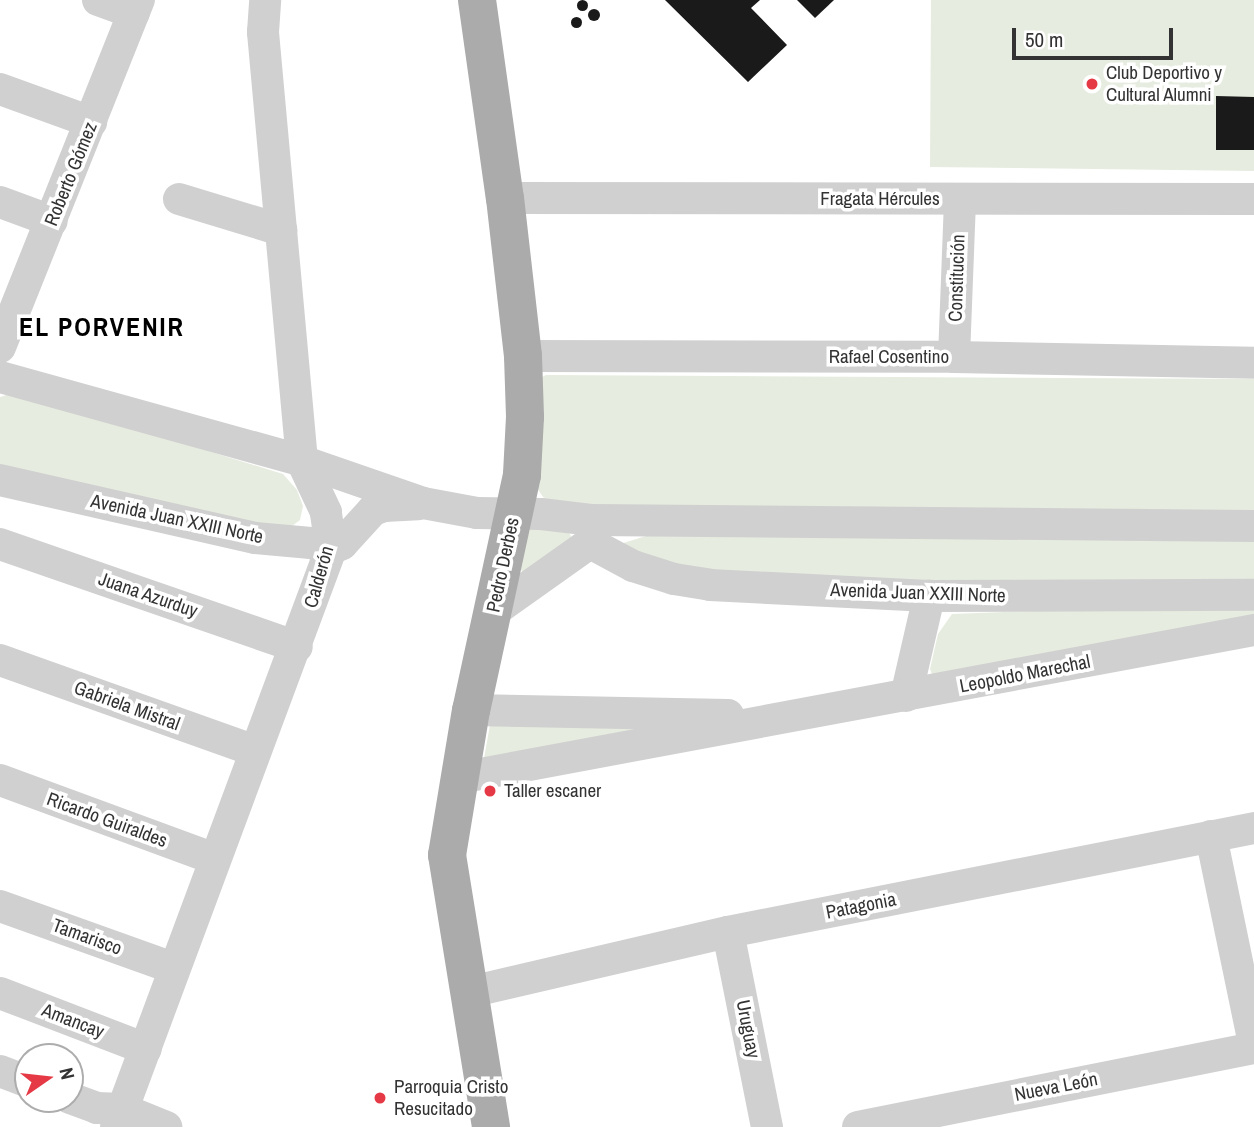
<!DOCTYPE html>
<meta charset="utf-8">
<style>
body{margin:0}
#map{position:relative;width:1254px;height:1127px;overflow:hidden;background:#fff;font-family:"Archivo Narrow",sans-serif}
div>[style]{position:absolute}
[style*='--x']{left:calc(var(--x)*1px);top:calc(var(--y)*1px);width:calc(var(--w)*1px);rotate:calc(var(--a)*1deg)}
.green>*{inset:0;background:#e6ecdf}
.building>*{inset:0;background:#1a1a1a}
.round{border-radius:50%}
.minor>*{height:32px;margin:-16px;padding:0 16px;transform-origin:16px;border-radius:16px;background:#d0d0d0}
.major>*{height:38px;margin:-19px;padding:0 19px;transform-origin:19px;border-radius:19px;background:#ababab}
.dots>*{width:19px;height:19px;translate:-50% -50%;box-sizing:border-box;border:4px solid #fff;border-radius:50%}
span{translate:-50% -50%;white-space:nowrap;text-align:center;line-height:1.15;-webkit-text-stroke:7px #fff;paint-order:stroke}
.poi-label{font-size:19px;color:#333}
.left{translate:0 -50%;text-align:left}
.street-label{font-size:19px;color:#333}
.district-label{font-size:26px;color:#000;font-weight:700;letter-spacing:2px}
.north{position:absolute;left:14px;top:1043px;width:70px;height:70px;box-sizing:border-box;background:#fff;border:2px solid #adadad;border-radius:50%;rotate:76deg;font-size:19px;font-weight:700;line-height:28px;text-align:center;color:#333}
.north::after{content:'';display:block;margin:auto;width:24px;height:32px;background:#e63946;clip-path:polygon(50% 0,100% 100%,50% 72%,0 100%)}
.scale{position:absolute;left:1012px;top:28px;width:161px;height:32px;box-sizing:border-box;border:4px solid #333;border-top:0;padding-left:9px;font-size:21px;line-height:24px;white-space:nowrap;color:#333;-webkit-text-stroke:5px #fff;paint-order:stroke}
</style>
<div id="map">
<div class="green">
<div style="clip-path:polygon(931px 0,1254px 0,1254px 171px,930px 167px)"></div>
<div style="clip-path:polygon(546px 375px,1254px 379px,1254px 515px,666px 509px,554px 502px,543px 497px,537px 488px,540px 378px)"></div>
<div style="clip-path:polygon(17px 392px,283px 474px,297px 490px,303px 506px,300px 520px,288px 529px,268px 530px,0 469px,0 397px)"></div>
<div style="clip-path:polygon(533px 528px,569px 532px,572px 539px,526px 573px,522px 572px,520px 567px,528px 530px)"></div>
<div style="clip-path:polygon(646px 536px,1254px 540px,1254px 590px,701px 575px,617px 545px)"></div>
<div style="clip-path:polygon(1254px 603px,1254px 621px,933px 677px,930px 669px,938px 634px,952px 614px)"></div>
<div style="clip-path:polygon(490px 725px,657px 728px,483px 764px)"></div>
</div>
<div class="building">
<div class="round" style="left:576.5px;top:-0.5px;width:11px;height:11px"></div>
<div style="clip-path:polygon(665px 0,760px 0,751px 8px,787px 45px,748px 82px)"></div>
<div style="clip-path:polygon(797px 0,834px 0,815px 18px)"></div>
<div class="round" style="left:588px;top:9px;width:12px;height:12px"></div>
<div class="round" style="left:570.5px;top:16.5px;width:11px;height:11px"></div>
<div style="clip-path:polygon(1216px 96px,1254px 97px,1254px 150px,1216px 150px)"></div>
</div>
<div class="minor">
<div style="--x:98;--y:0;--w:38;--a:20"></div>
<div style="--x:0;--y:89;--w:97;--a:19.9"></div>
<div style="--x:505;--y:198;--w:749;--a:0.08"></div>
<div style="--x:179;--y:199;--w:107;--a:16.9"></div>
<div style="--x:0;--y:202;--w:55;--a:20.1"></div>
<div style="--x:0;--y:347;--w:374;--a:-68.2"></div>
<div style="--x:523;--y:356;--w:431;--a:0.1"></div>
<div style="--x:954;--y:357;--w:300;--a:1.1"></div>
<div style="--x:954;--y:357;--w:158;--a:-87.8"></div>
<div style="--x:0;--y:377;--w:313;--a:15.5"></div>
<div style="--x:302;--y:461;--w:128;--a:19.1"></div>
<div style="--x:423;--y:503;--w:55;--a:10.5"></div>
<div style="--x:477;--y:513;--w:64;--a:0.9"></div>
<div style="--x:541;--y:514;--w:50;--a:6.8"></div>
<div style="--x:591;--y:520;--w:663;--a:0.52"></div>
<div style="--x:0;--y:480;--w:262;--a:12.8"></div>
<div style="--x:255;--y:538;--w:56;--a:5.1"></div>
<div style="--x:311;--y:543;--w:21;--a:17"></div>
<div style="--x:331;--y:549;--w:12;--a:-24"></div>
<div style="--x:342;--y:544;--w:46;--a:-47.6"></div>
<div style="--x:373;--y:510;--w:12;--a:-20"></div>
<div style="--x:384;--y:506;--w:34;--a:-3"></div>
<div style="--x:590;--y:543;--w:49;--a:28.1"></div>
<div style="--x:633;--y:566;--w:43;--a:17.6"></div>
<div style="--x:674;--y:579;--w:36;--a:9"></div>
<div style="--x:710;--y:585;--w:219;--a:2.9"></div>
<div style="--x:929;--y:596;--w:325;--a:-0.2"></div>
<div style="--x:0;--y:544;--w:314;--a:19.1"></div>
<div style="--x:494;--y:611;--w:118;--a:-35.3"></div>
<div style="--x:0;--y:660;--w:271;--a:19.6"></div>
<div style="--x:906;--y:696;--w:103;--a:-77"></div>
<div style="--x:471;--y:710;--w:257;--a:1.1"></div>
<div style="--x:459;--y:778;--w:809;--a:-10.55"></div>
<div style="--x:0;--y:780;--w:229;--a:20.2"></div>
<div style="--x:1211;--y:836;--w:212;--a:78.3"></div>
<div style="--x:0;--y:906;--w:184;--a:19.7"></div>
<div style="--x:728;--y:932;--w:199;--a:78.7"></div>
<div style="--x:470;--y:992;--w:265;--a:-13.1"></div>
<div style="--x:728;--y:932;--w:536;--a:-11.18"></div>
<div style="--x:0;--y:993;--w:156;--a:21"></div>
<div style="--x:0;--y:1071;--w:30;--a:21"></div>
<div style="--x:70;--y:1098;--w:29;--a:20"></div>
<div style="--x:97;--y:1108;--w:25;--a:2"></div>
<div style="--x:122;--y:1109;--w:48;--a:22.2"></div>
<div style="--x:116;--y:1127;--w:617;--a:-69.6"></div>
<div style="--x:331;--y:549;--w:37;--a:-98"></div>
<div style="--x:326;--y:512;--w:56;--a:-115.2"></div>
<div style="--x:302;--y:461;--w:431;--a:-95.2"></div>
<div style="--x:263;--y:32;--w:32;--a:-86"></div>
<div style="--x:858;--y:1127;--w:404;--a:-11.3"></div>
</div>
<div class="major">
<div style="--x:477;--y:0;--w:200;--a:82"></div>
<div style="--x:505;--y:198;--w:159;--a:83.5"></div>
<div style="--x:523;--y:356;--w:61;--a:88.1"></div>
<div style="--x:525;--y:417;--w:58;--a:93"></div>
<div style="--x:522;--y:475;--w:240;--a:102.2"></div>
<div style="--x:471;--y:710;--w:147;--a:99.4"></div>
<div style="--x:447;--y:855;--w:276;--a:80.8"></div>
</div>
<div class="dots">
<div style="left:1092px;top:84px;background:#e63946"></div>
<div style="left:490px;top:791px;background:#e63946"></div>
<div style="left:380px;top:1098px;background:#e63946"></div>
</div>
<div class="poi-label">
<span class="left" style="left:1106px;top:84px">Club Deportivo y<br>Cultural Alumni</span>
<span class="left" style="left:504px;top:791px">Taller escaner</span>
<span class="left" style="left:394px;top:1098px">Parroquia Cristo<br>Resucitado</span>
</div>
<div class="street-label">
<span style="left:71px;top:174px;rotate:-68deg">Roberto Gómez</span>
<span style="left:880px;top:199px">Fragata Hércules</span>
<span style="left:957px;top:278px;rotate:-88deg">Constitución</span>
<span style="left:889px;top:357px">Rafael Cosentino</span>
<span style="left:177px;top:519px;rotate:12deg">Avenida Juan XXIII Norte</span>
<span style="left:503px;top:565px;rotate:-78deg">Pedro Derbes</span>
<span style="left:319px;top:577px;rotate:-74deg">Calderón</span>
<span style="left:918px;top:593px;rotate:2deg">Avenida Juan XXIII Norte</span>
<span style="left:148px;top:595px;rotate:19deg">Juana Azurduy</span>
<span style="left:1025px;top:674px;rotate:-11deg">Leopoldo Marechal</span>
<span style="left:127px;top:706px;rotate:20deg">Gabriela Mistral</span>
<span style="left:107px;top:820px;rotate:20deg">Ricardo Guiraldes</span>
<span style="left:861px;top:906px;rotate:-11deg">Patagonia</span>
<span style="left:87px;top:937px;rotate:20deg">Tamarisco</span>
<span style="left:73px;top:1021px;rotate:21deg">Amancay</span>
<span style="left:748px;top:1029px;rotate:79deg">Uruguay</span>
<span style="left:1056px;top:1087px;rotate:-11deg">Nueva León</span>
</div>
<div class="district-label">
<span style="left:102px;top:327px">EL PORVENIR</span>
</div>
<div class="north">N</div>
<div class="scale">50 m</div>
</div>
